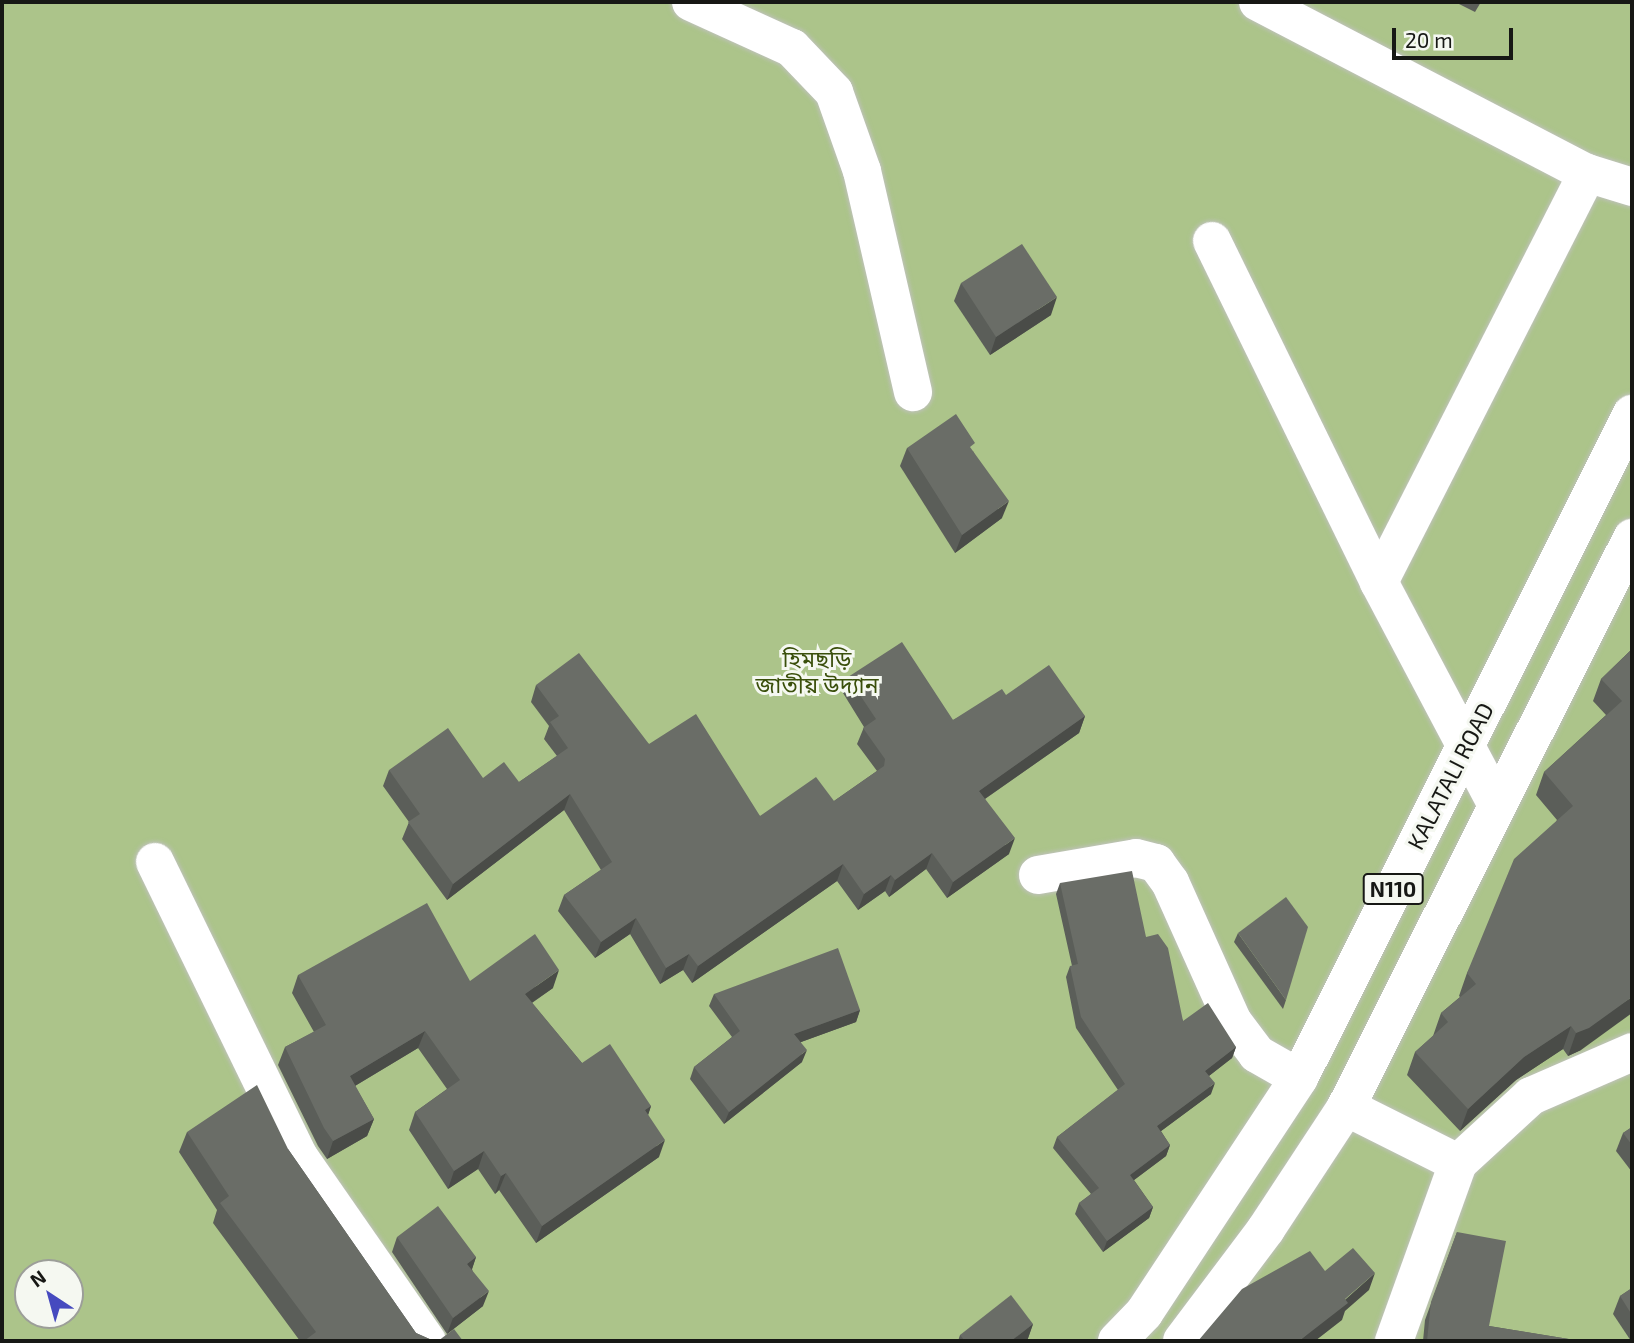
<!DOCTYPE html>
<meta charset="utf-8">
<style>
body{margin:0}
#map{position:relative;width:1634px;height:1343px;overflow:hidden;background:#e8ebe4;font-family:"Exo 2","Noto Sans Bengali",sans-serif}
div>[style]{position:absolute}
[style*='--x']{left:calc(var(--x)*1px);top:calc(var(--y)*1px);width:calc(var(--w)*1px);rotate:calc(var(--a)*1deg)}
.green>*{inset:0;background:#acc48a}
.roads{filter:drop-shadow(0 0 2px #bfc2bb) drop-shadow(0 0 2px #bfc2bb)}
.minor>*{height:38px;margin:-19px;padding:0 19px;transform-origin:19px;border-radius:19px;background:#fff}
.highway>*{height:38px;margin:-19px;padding:0 19px;transform-origin:19px;border-radius:19px;background:#fff}
.wall>*{inset:0;background:#5b5e59}
.shaded-wall>*{inset:0;background:#4a4c48}
.building>*{inset:0;background:#6a6d67}
span{translate:-50% -50%;white-space:nowrap;text-align:center;line-height:1.15;-webkit-text-stroke:6px #f5f8f1;paint-order:stroke}
.shield-label span{padding:2px 5px;background:#f5f8f1;border:2px solid;border-radius:5px;-webkit-text-stroke-width:0}
.shield-label{font-size:21px;color:#171815;font-weight:700}
.park-label{font-size:23px;color:#3a4f0b}
.street-label{font-size:23px;color:#171815}
.frame{position:absolute;inset:0;border:4px solid #171815;pointer-events:none}
.north{position:absolute;left:14px;top:1259px;width:70px;height:70px;box-sizing:border-box;background:#f5f8f1;border:2px solid #9c9e99;border-radius:50%;rotate:324deg;font-size:19px;font-weight:700;line-height:28px;text-align:center;color:#171815}
.north::after{content:'';display:block;margin:auto;width:24px;height:32px;background:#464abf;clip-path:polygon(50% 0,100% 100%,50% 72%,0 100%)}
.scale{position:absolute;left:1392px;top:28px;width:121px;height:32px;box-sizing:border-box;border:4px solid #171815;border-top:0;padding-left:9px;font-size:21px;line-height:24px;white-space:nowrap;color:#171815;-webkit-text-stroke:5px #f5f8f1;paint-order:stroke}
</style>
<div id="map">
<div class="green">
<div style="clip-path:polygon(evenodd,2px 2px,1632px 2px,1632px 1341px,2px 1341px,2px 2px,28px 1273px,70px 1273px,70px 1315px,28px 1315px,28px 1273px)"></div>
</div>
<div class="roads">
<div class="minor">
<div style="--x:691;--y:2;--w:111;--a:24.5"></div>
<div style="--x:792;--y:48;--w:61;--a:46.3"></div>
<div style="--x:834;--y:92;--w:84;--a:70.5"></div>
<div style="--x:862;--y:171;--w:227;--a:77"></div>
<div style="--x:1258;--y:2;--w:371;--a:27.5"></div>
<div style="--x:1587;--y:173;--w:47;--a:17.3"></div>
<div style="--x:1212;--y:241;--w:380;--a:63.9"></div>
<div style="--x:1497;--y:805;--w:252;--a:-117.9"></div>
<div style="--x:1379;--y:582;--w:459;--a:-63"></div>
<div style="--x:155;--y:862;--w:328;--a:64"></div>
<div style="--x:299;--y:1157;--w:224;--a:55.2"></div>
<div style="--x:1038;--y:875;--w:99;--a:-9.8"></div>
<div style="--x:1136;--y:858;--w:21;--a:14"></div>
<div style="--x:1156;--y:863;--w:24;--a:54"></div>
<div style="--x:1170;--y:882;--w:154;--a:65.8"></div>
<div style="--x:1233;--y:1022;--w:40;--a:53"></div>
<div style="--x:1257;--y:1054;--w:48;--a:29.7"></div>
<div style="--x:1346;--y:1107;--w:125;--a:26.6"></div>
<div style="--x:1458;--y:1163;--w:99;--a:-42.5"></div>
<div style="--x:1531;--y:1096;--w:110;--a:-23.5"></div>
<div style="--x:1394;--y:1341;--w:189;--a:-70.2"></div>
</div>
<div class="highway">
<div style="--x:1117;--y:1341;--w:39;--a:-46"></div>
<div style="--x:1144;--y:1313;--w:282;--a:-56.6"></div>
<div style="--x:1299;--y:1078;--w:743;--a:-63.37"></div>
<div style="--x:1182;--y:1341;--w:140;--a:-53.1"></div>
<div style="--x:1266;--y:1229;--w:146;--a:-56.7"></div>
<div style="--x:1346;--y:1107;--w:637;--a:-63.31"></div>
</div>
</div>
<div class="wall">
<div style="clip-path:polygon(1455px 2px,1481px 2px,1475px 12px)"></div>
<div style="clip-path:polygon(961px 283px,1051px 315px,990px 355px,954px 301px)"></div>
<div style="clip-path:polygon(907px 448px,973px 451px,1002px 518px,955px 553px,900px 466px)"></div>
<div style="clip-path:polygon(1632px 649px,1581px 1050px,1568px 1056px,1563px 1049px,1516px 1080px,1460px 1131px,1407px 1075px,1415px 1052px,1433px 1036px,1441px 1013px,1460px 997px,1459px 996px,1467px 973px,1557px 820px,1536px 795px,1544px 772px,1606px 715px,1593px 701px,1601px 679px)"></div>
<div style="clip-path:polygon(848px 677px,953px 720px,1006px 695px,1085px 716px,1079px 733px,985px 799px,1009px 854px,947px 898px,926px 869px,889px 897px,885px 891px,858px 910px,837px 881px,692px 983px,683px 970px,660px 984px,630px 934px,595px 958px,558px 911px,564px 895px,601px 870px,564px 810px,447px 900px,402px 839px,409px 822px,383px 786px,389px 770px,483px 778px,519px 782px,557px 756px,544px 739px,549px 726px,531px 702px,536px 685px,649px 744px,760px 816px,834px 801px,877px 771px,857px 744px,864px 727px,843px 693px)"></div>
<div style="clip-path:polygon(1060px 883px,1146px 937px,1183px 1021px,1236px 1047px,1232px 1058px,1209px 1076px,1211px 1094px,1161px 1131px,1170px 1145px,1166px 1156px,1134px 1180px,1153px 1207px,1149px 1218px,1103px 1252px,1075px 1214px,1079px 1203px,1091px 1194px,1053px 1148px,1057px 1137px,1118px 1090px,1076px 1028px,1066px 977px,1070px 966px,1072px 966px,1056px 894px)"></div>
<div style="clip-path:polygon(1238px 933px,1286px 1000px,1283px 1009px,1234px 942px)"></div>
<div style="clip-path:polygon(298px 975px,470px 981px,553px 988px,532px 1003px,582px 1063px,651px 1106px,648px 1115px,659px 1157px,536px 1243px,499px 1190px,495px 1194px,478px 1169px,448px 1189px,409px 1130px,415px 1112px,447px 1089px,418px 1048px,355px 1086px,374px 1119px,367px 1136px,327px 1159px,318px 1146px,278px 1065px,285px 1047px,314px 1032px,292px 993px)"></div>
<div style="clip-path:polygon(714px 994px,860px 1010px,856px 1022px,801px 1042px,802px 1062px,724px 1124px,690px 1079px,694px 1067px,732px 1037px,709px 1006px)"></div>
<div style="clip-path:polygon(1632px 1127px,1632px 1172px,1616px 1151px,1623px 1133px)"></div>
<div style="clip-path:polygon(187px 1132px,288px 1149px,416px 1333px,434px 1341px,300px 1341px,213px 1223px,217px 1210px,179px 1152px)"></div>
<div style="clip-path:polygon(1457px 1232px,1489px 1326px,1581px 1341px,1423px 1341px,1425px 1320px)"></div>
<div style="clip-path:polygon(397px 1237px,476px 1257px,472px 1269px,483px 1306px,447px 1334px,392px 1252px)"></div>
<div style="clip-path:polygon(1632px 1288px,1632px 1341px,1631px 1341px,1613px 1314px,1620px 1296px)"></div>
<div style="clip-path:polygon(1033px 1324px,1027px 1341px,958px 1341px,960px 1335px)"></div>
</div>
<div class="shaded-wall">
<div style="clip-path:polygon(1057px 297px,1051px 315px,990px 355px,996px 337px)"></div>
<div style="clip-path:polygon(1009px 501px,1002px 518px,955px 553px,962px 535px)"></div>
<div style="clip-path:polygon(1085px 716px,1079px 733px,973px 807px,979px 791px)"></div>
<div style="clip-path:polygon(570px 794px,564px 810px,447px 900px,453px 884px)"></div>
<div style="clip-path:polygon(1015px 838px,1009px 854px,947px 898px,953px 882px)"></div>
<div style="clip-path:polygon(932px 853px,926px 869px,889px 897px,895px 880px)"></div>
<div style="clip-path:polygon(843px 864px,837px 881px,692px 983px,698px 966px)"></div>
<div style="clip-path:polygon(891px 875px,885px 891px,858px 910px,864px 894px)"></div>
<div style="clip-path:polygon(636px 918px,630px 934px,595px 958px,601px 942px)"></div>
<div style="clip-path:polygon(689px 954px,683px 970px,660px 984px,666px 968px)"></div>
<div style="clip-path:polygon(559px 970px,553px 988px,518px 1012px,525px 994px)"></div>
<div style="clip-path:polygon(1632px 997px,1632px 1013px,1581px 1050px,1568px 1056px,1576px 1033px)"></div>
<div style="clip-path:polygon(860px 1010px,856px 1022px,790px 1046px,794px 1034px)"></div>
<div style="clip-path:polygon(1571px 1026px,1563px 1049px,1516px 1080px,1460px 1131px,1468px 1109px,1524px 1057px)"></div>
<div style="clip-path:polygon(425px 1031px,418px 1048px,343px 1093px,350px 1076px)"></div>
<div style="clip-path:polygon(1236px 1047px,1232px 1058px,1201px 1082px,1205px 1071px)"></div>
<div style="clip-path:polygon(807px 1050px,802px 1062px,724px 1124px,729px 1112px)"></div>
<div style="clip-path:polygon(1215px 1083px,1211px 1094px,1153px 1137px,1157px 1126px)"></div>
<div style="clip-path:polygon(651px 1106px,645px 1124px,645px 1110px)"></div>
<div style="clip-path:polygon(374px 1119px,367px 1136px,327px 1159px,333px 1141px)"></div>
<div style="clip-path:polygon(665px 1140px,659px 1157px,536px 1243px,542px 1226px)"></div>
<div style="clip-path:polygon(1170px 1145px,1166px 1156px,1126px 1186px,1130px 1175px)"></div>
<div style="clip-path:polygon(484px 1151px,478px 1169px,448px 1189px,454px 1171px)"></div>
<div style="clip-path:polygon(506px 1173px,499px 1190px,495px 1194px,501px 1176px)"></div>
<div style="clip-path:polygon(1153px 1207px,1149px 1218px,1103px 1252px,1107px 1241px)"></div>
<div style="clip-path:polygon(476px 1257px,471px 1272px,467px 1264px)"></div>
<div style="clip-path:polygon(1375px 1273px,1369px 1290px,1345px 1311px,1342px 1320px,1315px 1341px,1299px 1341px)"></div>
<div style="clip-path:polygon(489px 1291px,483px 1306px,447px 1334px,453px 1318px)"></div>
<div style="clip-path:polygon(1033px 1324px,1027px 1341px,1011px 1341px)"></div>
</div>
<div class="building">
<div style="clip-path:polygon(1022px 244px,1057px 297px,996px 337px,961px 283px)"></div>
<div style="clip-path:polygon(956px 414px,975px 443px,970px 447px,1009px 501px,962px 535px,907px 448px)"></div>
<div style="clip-path:polygon(902px 642px,953px 720px,1002px 689px,1006px 695px,1049px 665px,1085px 716px,979px 791px,1015px 838px,953px 882px,932px 853px,895px 880px,891px 875px,864px 894px,843px 864px,698px 966px,689px 954px,666px 968px,636px 918px,601px 942px,564px 895px,612px 862px,570px 794px,453px 884px,408px 822px,420px 814px,389px 770px,448px 728px,483px 778px,504px 762px,519px 782px,568px 748px,550px 722px,559px 716px,536px 685px,579px 653px,649px 744px,696px 714px,760px 816px,816px 777px,834px 801px,884px 766px,885px 759px,863px 728px,876px 719px,848px 677px)"></div>
<div style="clip-path:polygon(1632px 649px,1632px 997px,1589px 1028px,1576px 1033px,1571px 1026px,1524px 1057px,1468px 1109px,1415px 1052px,1448px 1022px,1441px 1013px,1476px 984px,1467px 973px,1514px 859px,1573px 806px,1544px 772px,1622px 701px,1601px 679px)"></div>
<div style="clip-path:polygon(1132px 871px,1146px 937px,1158px 934px,1168px 948px,1183px 1021px,1208px 1003px,1236px 1047px,1205px 1071px,1215px 1083px,1157px 1126px,1170px 1145px,1130px 1175px,1153px 1207px,1107px 1241px,1079px 1203px,1099px 1188px,1057px 1137px,1125px 1084px,1081px 1017px,1070px 966px,1078px 964px,1060px 883px)"></div>
<div style="clip-path:polygon(1286px 897px,1308px 927px,1286px 1000px,1238px 933px)"></div>
<div style="clip-path:polygon(427px 903px,470px 981px,535px 934px,559px 970px,525px 994px,582px 1063px,610px 1044px,651px 1106px,645px 1110px,665px 1140px,542px 1226px,506px 1173px,501px 1176px,484px 1151px,454px 1171px,415px 1112px,460px 1080px,425px 1031px,350px 1076px,374px 1119px,333px 1141px,324px 1128px,285px 1047px,326px 1025px,298px 975px)"></div>
<div style="clip-path:polygon(838px 948px,860px 1010px,794px 1034px,807px 1050px,729px 1112px,694px 1067px,740px 1031px,714px 994px)"></div>
<div style="clip-path:polygon(257px 1085px,288px 1149px,416px 1333px,434px 1341px,304px 1341px,316px 1332px,220px 1203px,229px 1196px,187px 1132px)"></div>
<div style="clip-path:polygon(1632px 1127px,1632px 1145px,1623px 1133px)"></div>
<div style="clip-path:polygon(438px 1206px,476px 1257px,467px 1264px,489px 1291px,453px 1318px,397px 1237px)"></div>
<div style="clip-path:polygon(1457px 1232px,1506px 1241px,1489px 1326px,1581px 1341px,1427px 1341px,1431px 1302px)"></div>
<div style="clip-path:polygon(1353px 1248px,1375px 1273px,1345px 1299px,1348px 1303px,1299px 1341px,1198px 1341px,1242px 1289px,1310px 1251px,1325px 1271px)"></div>
<div style="clip-path:polygon(1632px 1288px,1632px 1315px,1620px 1296px)"></div>
<div style="clip-path:polygon(1011px 1295px,1033px 1324px,1011px 1341px,965px 1341px,960px 1335px)"></div>
<div style="clip-path:polygon(454px 1329px,463px 1341px,438px 1341px)"></div>
</div>
<div class="shield-label">
<span style="left:1393px;top:889px">N110</span>
</div>
<div class="park-label">
<span style="left:817px;top:671px">হিমছড়ি<br>জাতীয় উদ্যান</span>
</div>
<div class="street-label">
<span style="left:1450px;top:776px;rotate:-63deg">KALATALI ROAD</span>
</div>
<div class="frame"></div>
<div class="north">N</div>
<div class="scale">20 m</div>
</div>
